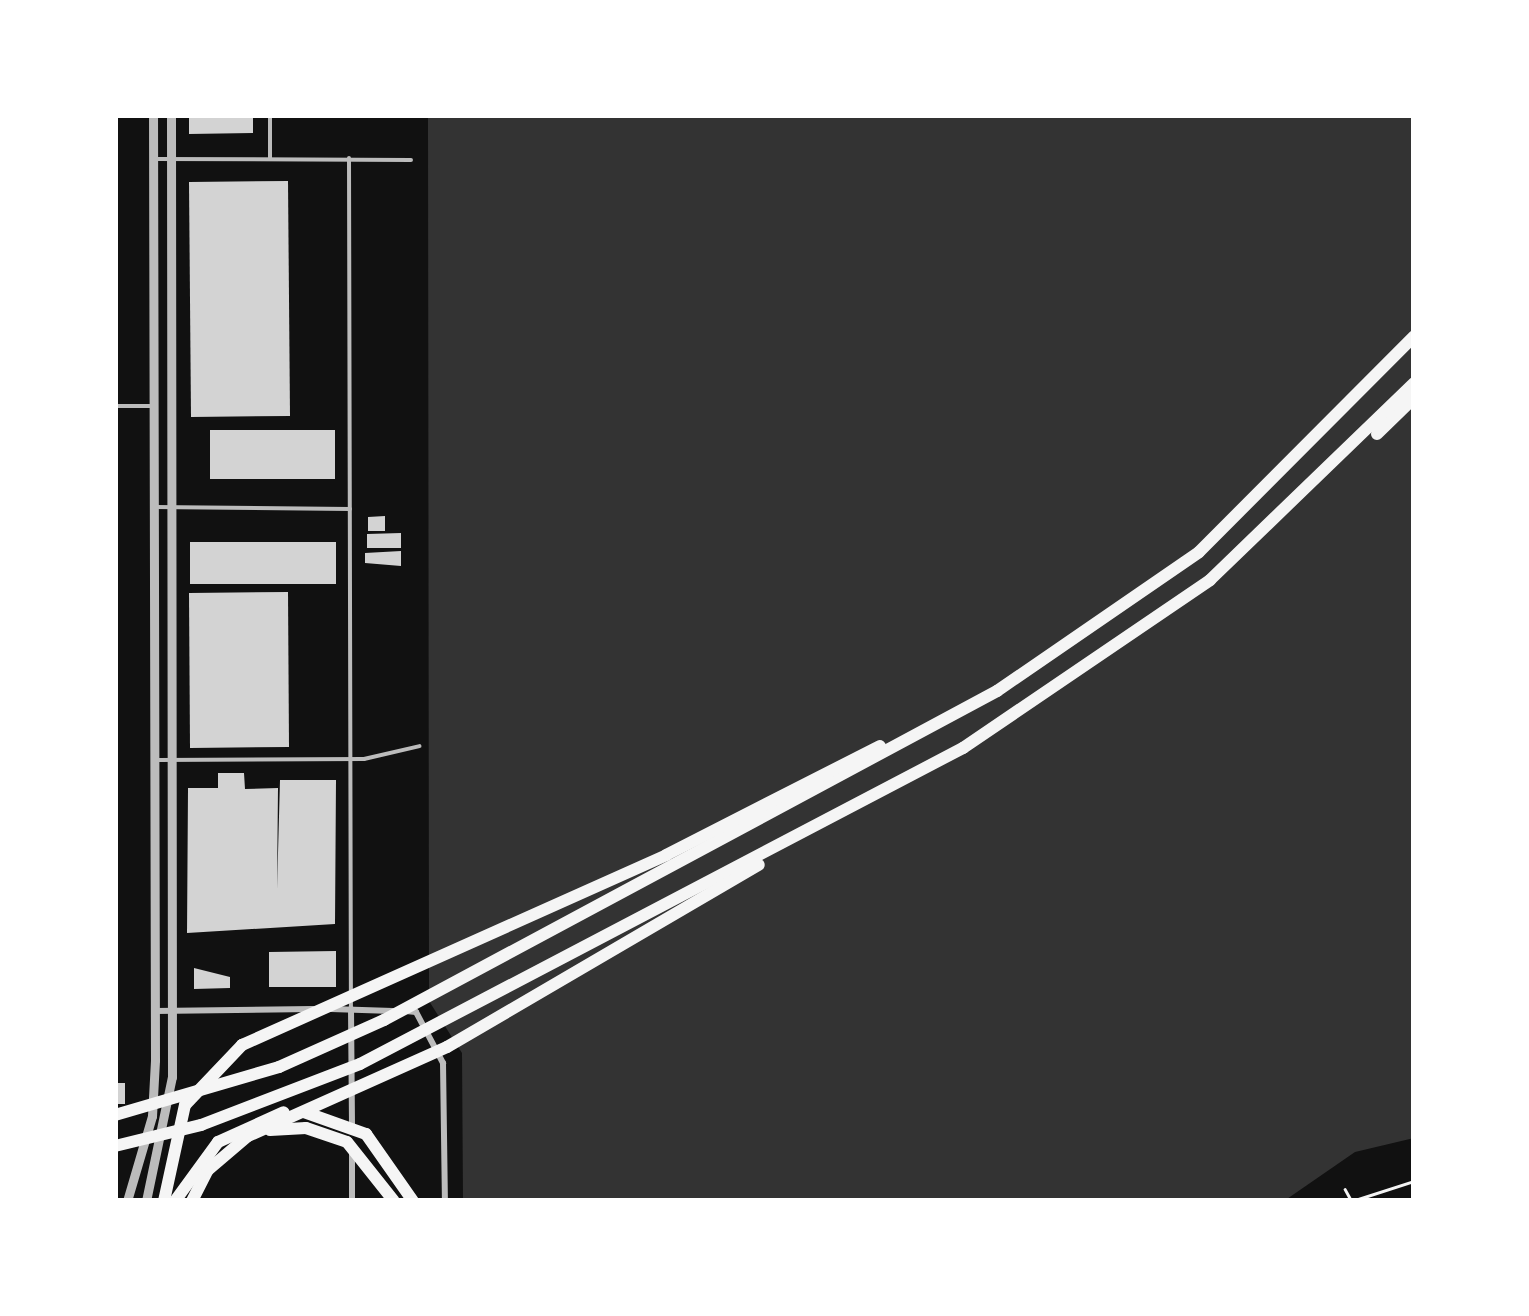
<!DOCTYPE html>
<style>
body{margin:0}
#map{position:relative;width:1529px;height:1316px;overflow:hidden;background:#111;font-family:"Nunito Sans",sans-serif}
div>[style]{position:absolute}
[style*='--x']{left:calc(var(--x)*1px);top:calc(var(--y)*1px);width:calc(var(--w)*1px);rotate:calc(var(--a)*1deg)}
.water>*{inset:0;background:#333}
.building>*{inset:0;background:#d3d3d3}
.path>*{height:2.5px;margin:-1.25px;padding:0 1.25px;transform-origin:1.25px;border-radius:1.25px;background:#f5f5f5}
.service>*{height:4px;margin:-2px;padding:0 2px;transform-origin:2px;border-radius:2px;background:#bcbcbc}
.minor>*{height:6px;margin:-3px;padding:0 3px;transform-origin:3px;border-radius:3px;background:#bcbcbc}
.tertiary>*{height:9px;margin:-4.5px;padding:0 4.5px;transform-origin:4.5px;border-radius:4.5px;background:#bcbcbc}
.motorway>*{height:12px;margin:-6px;padding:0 6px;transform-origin:6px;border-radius:6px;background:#f5f5f5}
span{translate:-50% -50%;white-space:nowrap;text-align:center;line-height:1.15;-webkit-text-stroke:8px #fff;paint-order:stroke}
.frame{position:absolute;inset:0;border:118px solid #fff;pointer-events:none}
</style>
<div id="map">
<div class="water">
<div style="clip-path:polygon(428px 115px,1411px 115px,1414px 1138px,1355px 1152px,1284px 1201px,463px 1201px,462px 1053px,429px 1001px)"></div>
</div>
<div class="building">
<div style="clip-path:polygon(189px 115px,253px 115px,253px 133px,189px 134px)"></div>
<div style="clip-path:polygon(288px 181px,290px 416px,191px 417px,189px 182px)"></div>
<div style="clip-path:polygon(210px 430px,335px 430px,335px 479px,210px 479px)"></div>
<div style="clip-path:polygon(385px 516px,385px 531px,368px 531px,368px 517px)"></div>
<div style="clip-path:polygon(401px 533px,401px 548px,367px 548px,367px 534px)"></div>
<div style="clip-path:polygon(190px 542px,336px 542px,336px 584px,190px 584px)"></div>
<div style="clip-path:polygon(401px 551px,401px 566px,365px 563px,365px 553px)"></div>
<div style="clip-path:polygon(288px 592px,289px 747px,190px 748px,189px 593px)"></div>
<div style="clip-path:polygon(218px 773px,244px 773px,245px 789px,278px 788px,277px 889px,280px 780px,336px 780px,335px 924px,187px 933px,188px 788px,218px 788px)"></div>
<div style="clip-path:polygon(336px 951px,336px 987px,269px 987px,269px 952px)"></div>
<div style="clip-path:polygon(194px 968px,230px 977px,230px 988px,194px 989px)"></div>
<div style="clip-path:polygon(115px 1083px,125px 1083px,125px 1104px,115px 1104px)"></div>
</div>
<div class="path">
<div style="--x:1345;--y:1189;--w:13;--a:61"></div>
<div style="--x:1352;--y:1201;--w:65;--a:-17.9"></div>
</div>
<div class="service">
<div style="--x:270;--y:115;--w:43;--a:90"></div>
<div style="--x:349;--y:158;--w:850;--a:89.87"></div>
<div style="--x:153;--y:159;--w:258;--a:0.2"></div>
<div style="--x:115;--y:406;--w:39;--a:0"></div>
<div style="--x:155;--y:507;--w:195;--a:0.6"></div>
<div style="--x:158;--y:760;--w:206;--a:-0.3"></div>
<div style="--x:364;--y:759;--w:57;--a:-13.1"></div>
</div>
<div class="minor">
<div style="--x:331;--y:1009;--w:62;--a:1.8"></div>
<div style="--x:351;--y:1009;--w:119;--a:89.5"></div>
<div style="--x:155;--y:1011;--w:158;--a:-0.7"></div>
<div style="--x:406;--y:1011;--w:10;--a:6"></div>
<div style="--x:416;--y:1012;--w:58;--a:62.1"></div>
<div style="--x:443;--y:1063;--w:138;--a:89.2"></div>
<div style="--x:352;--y:1150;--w:51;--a:90"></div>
</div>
<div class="tertiary">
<div style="--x:127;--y:1201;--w:89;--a:-73.6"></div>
<div style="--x:152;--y:1116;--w:56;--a:-86.9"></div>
<div style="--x:155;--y:1060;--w:945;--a:-90.12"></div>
<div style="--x:146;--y:1201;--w:127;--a:-78.2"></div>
<div style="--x:172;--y:1077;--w:962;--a:-90.06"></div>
</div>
<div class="motorway">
<div style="--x:1377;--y:434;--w:52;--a:-44.2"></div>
<div style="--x:304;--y:1112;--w:66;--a:19.5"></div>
<div style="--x:366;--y:1134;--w:82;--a:55"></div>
<div style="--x:115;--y:1115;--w:171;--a:-16.3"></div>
<div style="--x:279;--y:1067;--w:115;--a:-24.1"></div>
<div style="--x:384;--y:1020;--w:696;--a:-28.22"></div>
<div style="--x:997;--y:691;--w:245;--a:-34.5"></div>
<div style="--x:1199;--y:552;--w:305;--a:-45.1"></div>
<div style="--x:270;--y:1130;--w:36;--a:-3"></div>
<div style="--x:306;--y:1128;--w:43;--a:18.9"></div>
<div style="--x:347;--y:1142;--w:75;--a:51.5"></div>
<div style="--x:115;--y:1146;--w:89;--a:-13.7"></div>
<div style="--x:201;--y:1125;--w:170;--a:-21"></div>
<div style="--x:360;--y:1064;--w:681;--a:-27.66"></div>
<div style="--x:963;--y:748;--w:299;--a:-34.2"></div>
<div style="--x:1210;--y:580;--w:284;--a:-44"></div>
<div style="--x:164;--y:1201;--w:98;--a:-77.7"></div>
<div style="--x:185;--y:1105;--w:83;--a:-46.5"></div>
<div style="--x:242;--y:1045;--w:465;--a:-24.1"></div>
<div style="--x:666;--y:855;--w:240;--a:-27"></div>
<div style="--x:175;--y:1201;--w:73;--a:-53.9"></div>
<div style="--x:218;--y:1142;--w:72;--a:-24.4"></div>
<div style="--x:192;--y:1201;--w:35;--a:-63"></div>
<div style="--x:208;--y:1170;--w:52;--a:-40.4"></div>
<div style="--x:248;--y:1136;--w:218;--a:-24.1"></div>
<div style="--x:447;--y:1047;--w:361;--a:-30.3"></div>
</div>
<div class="frame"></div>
</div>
